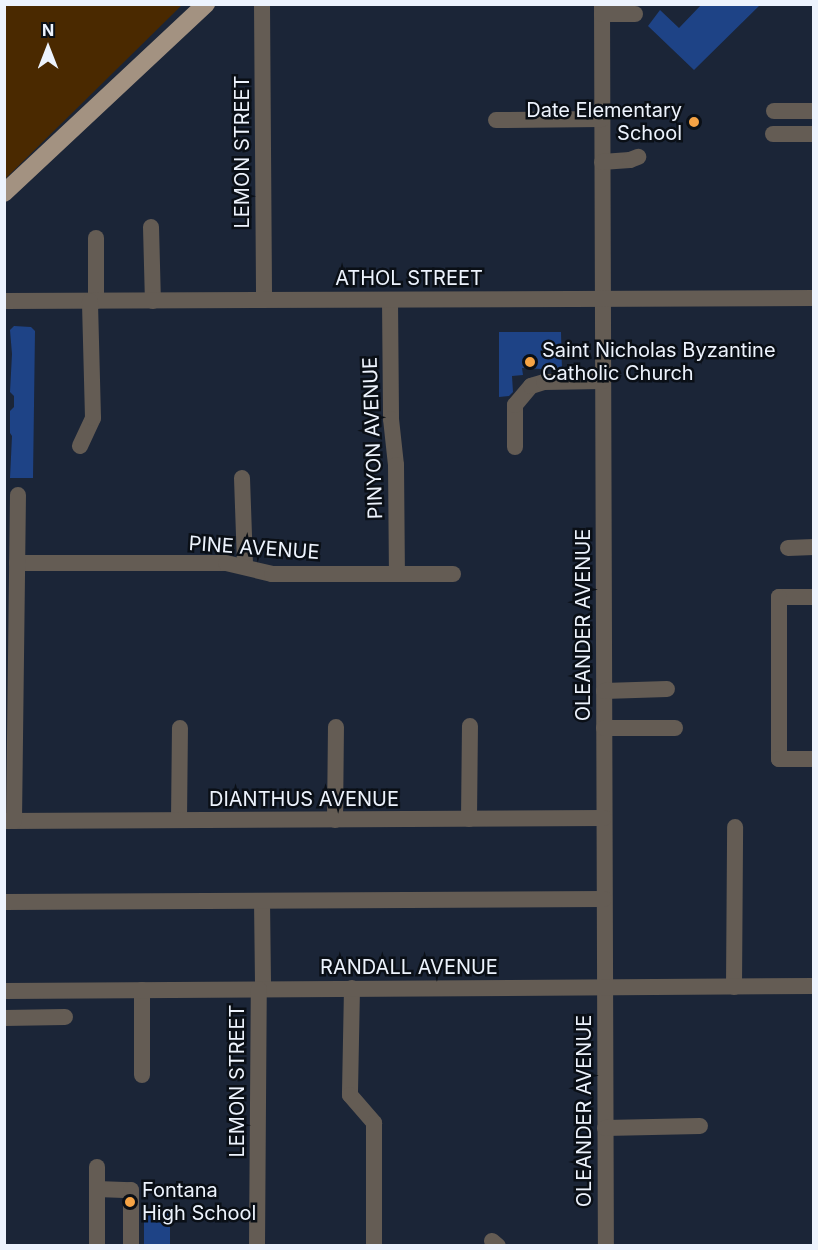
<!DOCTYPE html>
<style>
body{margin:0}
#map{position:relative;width:818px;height:1250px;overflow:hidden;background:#1b2537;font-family:Inter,sans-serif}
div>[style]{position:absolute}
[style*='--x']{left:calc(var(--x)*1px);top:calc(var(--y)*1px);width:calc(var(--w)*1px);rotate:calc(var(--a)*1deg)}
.green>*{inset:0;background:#4a2900}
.building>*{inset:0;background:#1e4386}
.minor>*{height:16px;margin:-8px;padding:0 8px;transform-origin:8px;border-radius:8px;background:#645c54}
.major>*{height:18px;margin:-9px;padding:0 9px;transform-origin:9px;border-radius:9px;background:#a39281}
.dots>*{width:16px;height:16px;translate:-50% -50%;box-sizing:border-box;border:3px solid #0a0f16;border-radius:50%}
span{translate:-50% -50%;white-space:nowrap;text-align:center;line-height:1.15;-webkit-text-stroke:5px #0a0f16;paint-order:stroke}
.poi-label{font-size:20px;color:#edf3fd}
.right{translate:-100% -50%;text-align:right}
.left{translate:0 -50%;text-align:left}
.street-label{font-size:20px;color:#edf3fd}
.frame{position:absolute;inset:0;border:6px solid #edf3fd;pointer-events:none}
.north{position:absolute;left:18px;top:18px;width:60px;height:60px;-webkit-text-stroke:4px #0a0f16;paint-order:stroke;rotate:0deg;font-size:16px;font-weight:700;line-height:24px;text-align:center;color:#edf3fd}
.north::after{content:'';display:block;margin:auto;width:21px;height:27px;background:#edf3fd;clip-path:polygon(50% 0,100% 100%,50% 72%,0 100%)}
</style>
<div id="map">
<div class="green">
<div style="clip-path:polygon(5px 4px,182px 4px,182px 5px,5px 179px)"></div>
</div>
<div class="building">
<div style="clip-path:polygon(702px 4px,761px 4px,694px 70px,648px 26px,660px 10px,679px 28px)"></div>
<div style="clip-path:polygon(14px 326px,31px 327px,35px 331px,33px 478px,10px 478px,12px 436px,10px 433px,10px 411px,14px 407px,14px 396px,10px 392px,12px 354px,10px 330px)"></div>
<div style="clip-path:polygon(499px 332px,561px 332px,562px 370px,522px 368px,523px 375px,512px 376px,513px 392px,509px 396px,499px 397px)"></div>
<div style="clip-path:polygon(144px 1210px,170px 1210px,170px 1245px,144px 1245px)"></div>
</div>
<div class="minor">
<div style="--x:262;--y:4;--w:296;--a:89.6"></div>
<div style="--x:602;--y:4;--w:1242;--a:89.82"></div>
<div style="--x:602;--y:14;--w:33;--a:0"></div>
<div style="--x:774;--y:111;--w:40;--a:0"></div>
<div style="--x:496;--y:120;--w:106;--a:-0.5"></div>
<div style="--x:773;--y:134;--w:41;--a:0"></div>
<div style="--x:602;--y:162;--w:28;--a:-4"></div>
<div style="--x:630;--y:160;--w:9;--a:-21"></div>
<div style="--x:151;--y:227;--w:74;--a:88.5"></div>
<div style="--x:96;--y:238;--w:63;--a:90"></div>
<div style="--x:390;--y:300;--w:119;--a:89.5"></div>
<div style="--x:391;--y:419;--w:46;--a:83.8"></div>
<div style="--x:396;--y:465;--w:109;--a:89.5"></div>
<div style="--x:4;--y:301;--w:810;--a:-0.21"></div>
<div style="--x:80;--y:446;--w:31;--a:-65"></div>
<div style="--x:93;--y:418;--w:117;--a:-91.5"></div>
<div style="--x:515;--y:447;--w:42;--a:-90"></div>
<div style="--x:515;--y:405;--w:25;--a:-50"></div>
<div style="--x:531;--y:386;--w:14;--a:-17"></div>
<div style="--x:544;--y:382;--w:59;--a:-1"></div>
<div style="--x:242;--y:478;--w:88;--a:88"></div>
<div style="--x:788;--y:548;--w:26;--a:-2"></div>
<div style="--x:17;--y:563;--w:209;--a:0"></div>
<div style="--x:226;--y:563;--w:47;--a:13.4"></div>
<div style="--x:272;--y:574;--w:181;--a:0"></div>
<div style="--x:814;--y:597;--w:35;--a:180"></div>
<div style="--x:779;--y:597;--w:162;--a:90"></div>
<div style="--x:779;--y:759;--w:35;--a:0"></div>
<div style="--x:604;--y:691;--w:63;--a:-1.8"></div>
<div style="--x:604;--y:728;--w:71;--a:0"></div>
<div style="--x:469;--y:819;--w:93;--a:-89.4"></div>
<div style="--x:179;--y:820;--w:92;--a:-89.4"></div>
<div style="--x:335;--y:820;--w:93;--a:-89.4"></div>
<div style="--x:4;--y:821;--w:600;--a:-0.29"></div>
<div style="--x:14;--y:821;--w:326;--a:-89.3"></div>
<div style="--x:262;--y:901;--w:88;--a:89.3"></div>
<div style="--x:4;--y:902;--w:600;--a:-0.29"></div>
<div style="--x:734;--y:987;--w:160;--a:-89.6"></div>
<div style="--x:352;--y:988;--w:107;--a:91.1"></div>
<div style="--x:350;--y:1095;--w:37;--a:49"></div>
<div style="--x:374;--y:1123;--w:123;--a:90"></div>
<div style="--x:142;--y:990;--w:85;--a:90"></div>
<div style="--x:4;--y:991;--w:810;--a:-0.35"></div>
<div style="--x:4;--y:1018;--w:61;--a:-0.9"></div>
<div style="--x:605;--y:1128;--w:95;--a:-1.2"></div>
<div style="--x:97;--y:1189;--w:34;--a:2"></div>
<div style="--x:131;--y:1190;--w:56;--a:90"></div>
<div style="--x:492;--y:1241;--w:8;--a:40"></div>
<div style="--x:97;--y:1246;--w:79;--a:-90"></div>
<div style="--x:257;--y:1246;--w:257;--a:-89.6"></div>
</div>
<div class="major">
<div style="--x:4;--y:193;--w:277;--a:-43.1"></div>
</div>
<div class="dots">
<div style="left:694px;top:122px;background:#f5a345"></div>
<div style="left:530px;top:362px;background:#f5a345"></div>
<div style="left:130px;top:1202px;background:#f5a345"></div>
</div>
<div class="poi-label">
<span class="right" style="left:682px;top:122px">Date Elementary<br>School</span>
<span class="left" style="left:542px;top:362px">Saint Nicholas Byzantine<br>Catholic Church</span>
<span class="left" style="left:142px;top:1202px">Fontana<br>High School</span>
</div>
<div class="street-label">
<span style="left:242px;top:152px;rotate:-90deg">LEMON STREET</span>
<span style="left:409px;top:278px">ATHOL STREET</span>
<span style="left:373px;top:438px;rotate:-92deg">PINYON AVENUE</span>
<span style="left:254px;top:548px;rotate:4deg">PINE AVENUE</span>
<span style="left:583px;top:625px;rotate:-90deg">OLEANDER AVENUE</span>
<span style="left:304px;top:799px">DIANTHUS AVENUE</span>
<span style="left:409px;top:967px">RANDALL AVENUE</span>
<span style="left:237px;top:1081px;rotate:-90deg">LEMON STREET</span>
<span style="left:584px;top:1111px;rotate:-90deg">OLEANDER AVENUE</span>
</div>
<div class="frame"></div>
<div class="north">N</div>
</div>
